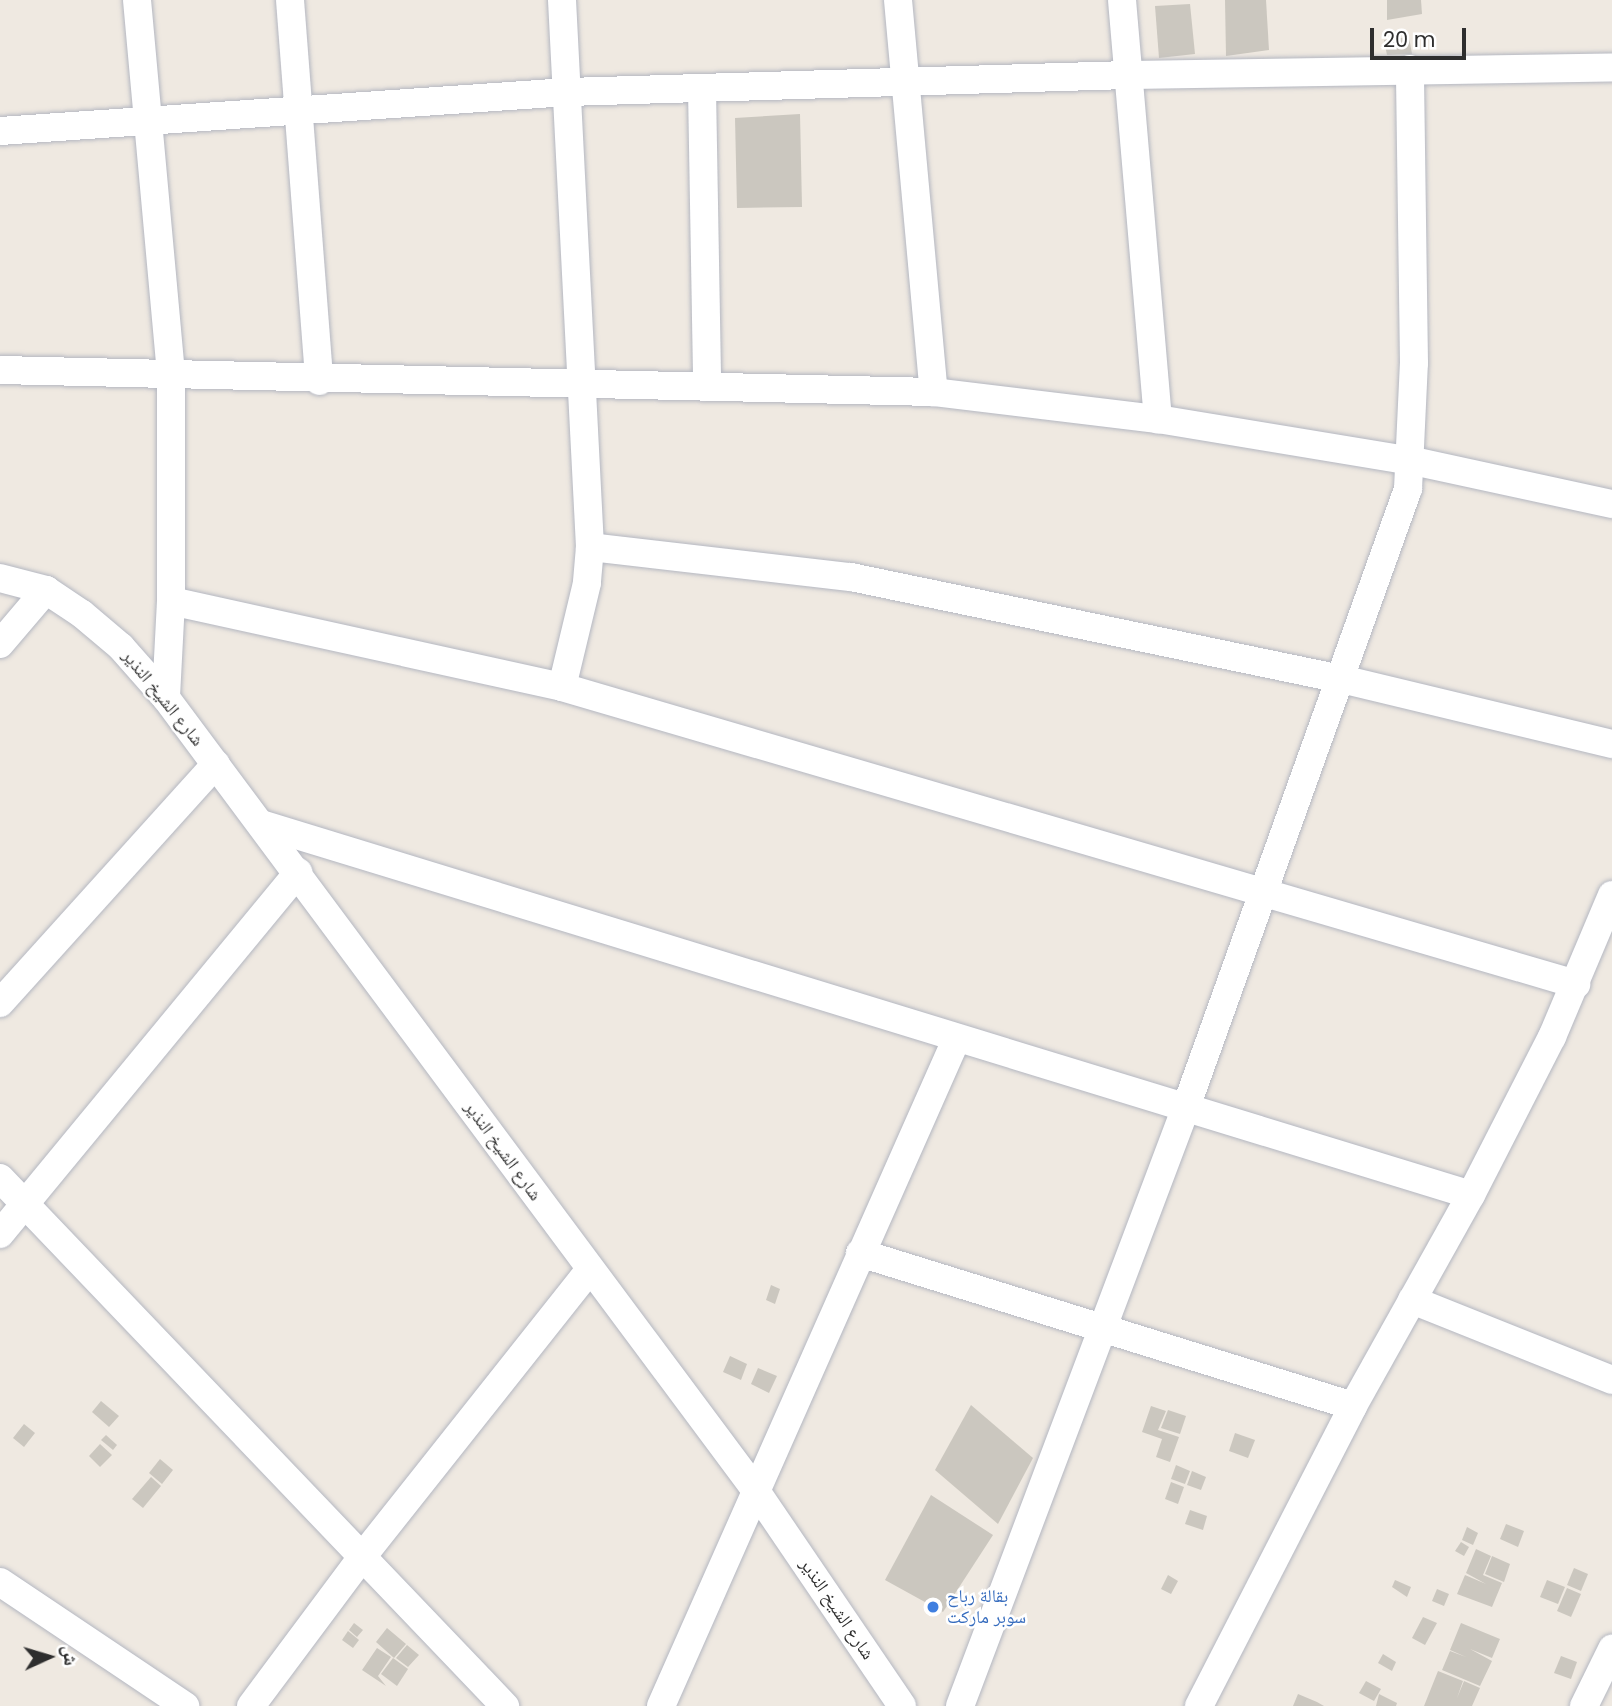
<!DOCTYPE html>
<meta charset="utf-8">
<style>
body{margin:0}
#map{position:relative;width:1612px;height:1706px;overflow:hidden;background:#efe9e1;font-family:Poppins,"Noto Naskh Arabic",sans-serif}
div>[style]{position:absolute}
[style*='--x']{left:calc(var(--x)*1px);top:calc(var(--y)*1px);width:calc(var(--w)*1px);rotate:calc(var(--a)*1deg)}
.building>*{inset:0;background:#cbc7bf}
.roads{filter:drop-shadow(0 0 2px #b4b7c1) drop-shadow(0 0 2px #b4b7c1)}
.street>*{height:28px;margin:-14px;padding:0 14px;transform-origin:14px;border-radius:14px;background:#fff}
.dots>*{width:19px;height:19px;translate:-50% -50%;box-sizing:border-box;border:4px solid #fff;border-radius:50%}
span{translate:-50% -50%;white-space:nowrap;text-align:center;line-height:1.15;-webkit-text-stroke:5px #fff;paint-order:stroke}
.street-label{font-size:18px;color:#2e2e2e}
.shop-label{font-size:18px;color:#366cbe}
.left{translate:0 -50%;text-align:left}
.north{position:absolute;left:14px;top:1622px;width:70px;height:70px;-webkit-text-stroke:5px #fff;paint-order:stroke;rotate:86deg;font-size:19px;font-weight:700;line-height:28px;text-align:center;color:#2e2e2e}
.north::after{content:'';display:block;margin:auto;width:24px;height:32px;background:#2e2e2e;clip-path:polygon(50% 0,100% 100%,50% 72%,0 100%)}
.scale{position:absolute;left:1370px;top:28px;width:96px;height:32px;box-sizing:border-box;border:4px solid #2e2e2e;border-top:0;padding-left:9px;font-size:21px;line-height:24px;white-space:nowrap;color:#2e2e2e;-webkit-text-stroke:5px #fff;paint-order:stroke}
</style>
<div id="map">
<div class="building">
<div style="clip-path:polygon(1225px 0,1266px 0,1269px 50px,1226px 56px)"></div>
<div style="clip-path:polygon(1387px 0,1421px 0,1422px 14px,1387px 20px)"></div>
<div style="clip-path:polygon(1190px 4px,1195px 54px,1159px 58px,1155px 6px)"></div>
<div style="clip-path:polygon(1409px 37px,1412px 54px,1387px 55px,1384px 40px)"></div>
<div style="clip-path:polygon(800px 114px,802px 207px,737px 208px,735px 118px)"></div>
<div style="clip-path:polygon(771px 1285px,780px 1289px,775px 1304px,766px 1300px)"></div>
<div style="clip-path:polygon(730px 1356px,747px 1364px,741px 1380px,723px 1372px)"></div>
<div style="clip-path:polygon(758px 1368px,777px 1376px,769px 1393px,751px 1384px)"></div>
<div style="clip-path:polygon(101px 1401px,119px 1416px,109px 1427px,92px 1412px)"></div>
<div style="clip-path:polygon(971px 1405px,1033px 1458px,998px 1524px,935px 1470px)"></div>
<div style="clip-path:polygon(1151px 1406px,1166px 1411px,1158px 1430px,1179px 1437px,1170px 1462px,1156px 1457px,1162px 1439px,1142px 1432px)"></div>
<div style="clip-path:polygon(1168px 1410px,1186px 1416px,1180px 1434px,1161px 1428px)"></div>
<div style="clip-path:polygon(24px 1424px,35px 1433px,24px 1447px,13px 1438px)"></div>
<div style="clip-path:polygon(1235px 1433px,1255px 1440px,1248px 1458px,1229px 1451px)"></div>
<div style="clip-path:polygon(106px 1435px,117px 1445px,113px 1450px,101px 1440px)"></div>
<div style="clip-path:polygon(100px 1444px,112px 1455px,100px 1467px,89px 1456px)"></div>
<div style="clip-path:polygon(160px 1459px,173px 1470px,162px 1484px,149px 1473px)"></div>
<div style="clip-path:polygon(1176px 1465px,1190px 1471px,1185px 1484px,1171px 1479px)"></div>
<div style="clip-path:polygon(1192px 1471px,1206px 1477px,1201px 1490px,1187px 1485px)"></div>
<div style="clip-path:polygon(151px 1477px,161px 1486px,143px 1508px,132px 1499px)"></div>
<div style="clip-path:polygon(1171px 1482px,1184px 1487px,1178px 1504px,1165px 1499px)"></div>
<div style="clip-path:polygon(931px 1495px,993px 1535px,943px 1612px,885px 1580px)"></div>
<div style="clip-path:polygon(1190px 1510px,1207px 1516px,1203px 1530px,1185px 1524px)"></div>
<div style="clip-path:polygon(1506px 1524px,1524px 1531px,1518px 1547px,1500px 1539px)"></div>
<div style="clip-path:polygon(1467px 1527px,1478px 1533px,1473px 1545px,1462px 1540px)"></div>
<div style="clip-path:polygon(1461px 1542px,1469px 1547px,1464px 1556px,1455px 1551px)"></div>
<div style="clip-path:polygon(1476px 1549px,1491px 1556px,1483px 1575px,1502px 1583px,1492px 1607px,1457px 1594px,1465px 1575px,1486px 1584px,1466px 1573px)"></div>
<div style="clip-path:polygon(1492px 1556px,1510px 1564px,1504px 1582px,1485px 1574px)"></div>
<div style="clip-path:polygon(1574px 1568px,1588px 1574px,1581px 1591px,1567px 1585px)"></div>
<div style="clip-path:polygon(1168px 1575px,1178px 1581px,1171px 1594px,1161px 1589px)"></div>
<div style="clip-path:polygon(1395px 1580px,1411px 1587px,1407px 1597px,1392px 1587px)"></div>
<div style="clip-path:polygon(1547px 1580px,1565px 1587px,1558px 1604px,1540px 1597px)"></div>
<div style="clip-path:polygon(1567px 1588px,1581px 1594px,1571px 1617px,1557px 1611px)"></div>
<div style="clip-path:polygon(1437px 1589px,1449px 1594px,1444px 1606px,1432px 1601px)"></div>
<div style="clip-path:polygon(1423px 1617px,1437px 1623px,1425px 1645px,1412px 1638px)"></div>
<div style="clip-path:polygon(354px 1623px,363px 1630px,357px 1637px,349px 1630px)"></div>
<div style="clip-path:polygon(1461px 1623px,1500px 1639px,1492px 1658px,1470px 1649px,1492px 1661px,1480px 1686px,1442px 1670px,1450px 1651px,1466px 1657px,1450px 1650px)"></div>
<div style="clip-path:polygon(387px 1628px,406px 1644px,394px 1658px,376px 1642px)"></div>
<div style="clip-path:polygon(348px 1631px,359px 1640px,353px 1648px,342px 1640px)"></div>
<div style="clip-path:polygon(407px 1645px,419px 1655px,408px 1667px,396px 1658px)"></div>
<div style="clip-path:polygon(377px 1648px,391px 1657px,378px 1676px,386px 1686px,362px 1670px)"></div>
<div style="clip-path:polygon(1383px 1654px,1396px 1662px,1392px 1671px,1378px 1663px)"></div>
<div style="clip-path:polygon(1561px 1656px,1577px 1662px,1571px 1679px,1554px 1673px)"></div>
<div style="clip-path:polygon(393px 1658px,408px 1669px,397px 1686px,381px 1674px)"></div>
<div style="clip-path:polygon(1438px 1671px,1463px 1681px,1457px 1698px,1464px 1681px,1480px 1688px,1472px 1706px,1424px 1706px)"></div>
<div style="clip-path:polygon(1366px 1681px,1381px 1689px,1374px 1701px,1359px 1693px)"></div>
<div style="clip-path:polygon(1298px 1694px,1317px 1702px,1324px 1706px,1293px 1706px)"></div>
<div style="clip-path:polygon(1379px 1694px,1397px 1703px,1396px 1706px,1376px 1706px)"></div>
</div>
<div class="roads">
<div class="street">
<div style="--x:137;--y:0;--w:378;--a:84.8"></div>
<div style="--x:171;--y:376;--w:225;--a:90"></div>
<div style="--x:171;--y:601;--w:97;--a:93"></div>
<div style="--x:290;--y:0;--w:382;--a:85.6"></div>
<div style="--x:562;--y:0;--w:548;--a:87.07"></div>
<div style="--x:590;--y:547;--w:36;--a:95"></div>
<div style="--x:587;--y:583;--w:107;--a:103.5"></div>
<div style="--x:898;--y:0;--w:394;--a:84.8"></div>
<div style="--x:1122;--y:0;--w:421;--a:85.1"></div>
<div style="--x:702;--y:89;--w:298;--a:89"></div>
<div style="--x:0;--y:131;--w:569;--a:-3.93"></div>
<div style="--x:568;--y:92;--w:561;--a:-1.74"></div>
<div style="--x:1129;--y:75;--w:483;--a:-0.9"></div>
<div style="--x:0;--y:370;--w:934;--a:1.35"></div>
<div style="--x:934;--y:392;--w:226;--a:6.9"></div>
<div style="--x:1158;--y:419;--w:258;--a:9.4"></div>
<div style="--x:1413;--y:461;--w:204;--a:12.2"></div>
<div style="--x:590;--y:547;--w:263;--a:6.6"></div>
<div style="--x:851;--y:577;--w:501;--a:11.76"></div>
<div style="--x:1341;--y:679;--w:279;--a:13.5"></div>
<div style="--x:0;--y:578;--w:48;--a:14.6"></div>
<div style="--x:46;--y:590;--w:43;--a:33.7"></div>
<div style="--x:82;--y:614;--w:51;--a:40.2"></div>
<div style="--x:121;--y:647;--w:68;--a:48.6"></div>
<div style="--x:166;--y:698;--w:985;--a:53.34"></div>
<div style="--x:754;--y:1488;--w:263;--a:55.8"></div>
<div style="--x:171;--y:601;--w:400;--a:12.4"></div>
<div style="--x:562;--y:687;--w:1057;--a:16.33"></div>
<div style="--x:0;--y:644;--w:71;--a:-49.6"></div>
<div style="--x:264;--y:825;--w:1262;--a:17.04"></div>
<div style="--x:0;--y:1003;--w:322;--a:-47.9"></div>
<div style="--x:0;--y:1178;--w:731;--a:46.28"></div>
<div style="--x:0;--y:1234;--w:469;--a:-50.5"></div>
<div style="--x:860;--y:1253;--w:516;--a:17.24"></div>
<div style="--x:1412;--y:1300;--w:215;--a:21.8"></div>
<div style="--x:0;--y:1582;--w:223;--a:33.8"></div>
<div style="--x:251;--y:1706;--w:186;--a:-53.3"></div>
<div style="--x:362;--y:1557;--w:367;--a:-51.6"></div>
<div style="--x:661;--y:1706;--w:728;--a:-66.11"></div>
<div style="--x:960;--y:1706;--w:637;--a:-69.32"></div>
<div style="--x:1185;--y:1110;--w:660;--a:-70.25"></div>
<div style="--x:1408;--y:489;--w:126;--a:-87.3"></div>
<div style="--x:1414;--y:363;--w:294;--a:-90.8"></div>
<div style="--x:1199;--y:1706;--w:337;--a:-62.8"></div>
<div style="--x:1353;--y:1406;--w:242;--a:-60.8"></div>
<div style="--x:1471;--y:1195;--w:178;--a:-62.9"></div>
<div style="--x:1552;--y:1037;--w:154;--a:-67.1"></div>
<div style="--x:1584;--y:1706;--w:64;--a:-63.8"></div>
</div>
</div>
<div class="dots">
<div style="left:933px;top:1607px;background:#3f7fe0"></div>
</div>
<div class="street-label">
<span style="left:163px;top:698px;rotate:51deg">شارع الشيخ النذير</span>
<span style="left:503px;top:1151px;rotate:54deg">شارع الشيخ النذير</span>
<span style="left:837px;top:1609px;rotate:56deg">شارع الشيخ النذير</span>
</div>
<div class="shop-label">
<span class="left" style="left:947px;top:1607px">بقالة رباح<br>سوبر ماركت</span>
</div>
<div class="north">ش</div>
<div class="scale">20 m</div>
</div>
